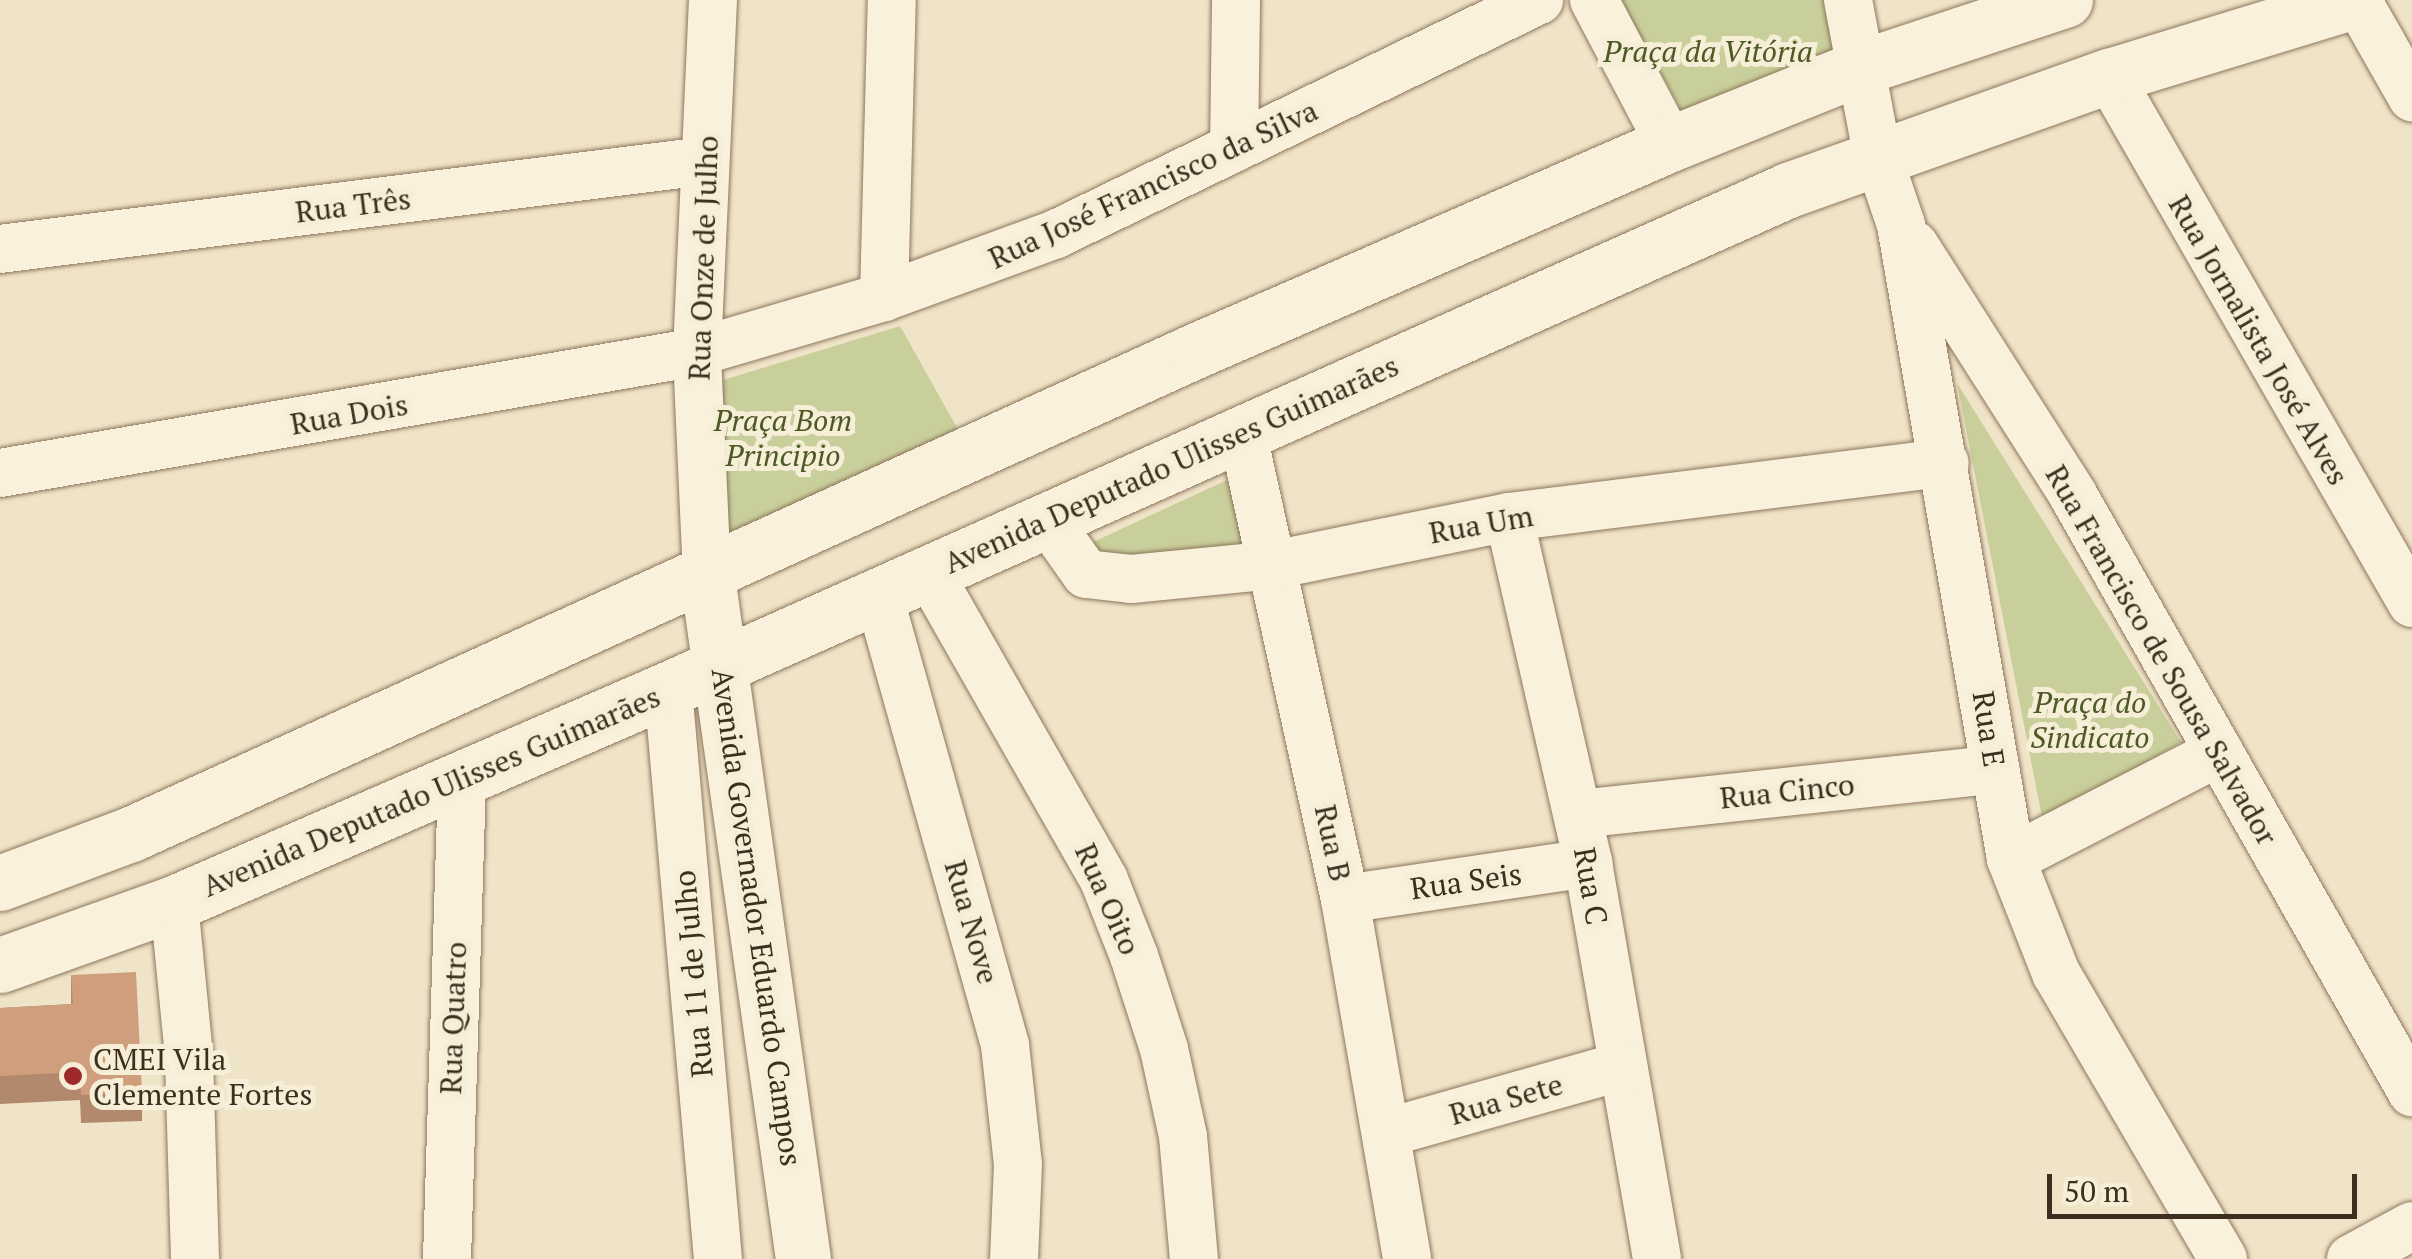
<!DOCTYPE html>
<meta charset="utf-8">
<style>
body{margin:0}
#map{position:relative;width:2412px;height:1259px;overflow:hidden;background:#f0e4c8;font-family:"PT Serif",serif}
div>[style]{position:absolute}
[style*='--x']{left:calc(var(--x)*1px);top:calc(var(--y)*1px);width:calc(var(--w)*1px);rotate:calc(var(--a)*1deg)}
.green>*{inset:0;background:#c9cf9b}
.roads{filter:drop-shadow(0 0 2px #8d765c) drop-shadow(0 0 2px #8d765c)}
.street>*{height:48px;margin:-24px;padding:0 24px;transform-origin:24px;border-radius:24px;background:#faf1dc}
.secondary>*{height:55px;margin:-27.5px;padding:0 27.5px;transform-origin:27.5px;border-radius:27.5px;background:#faf1dc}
.wall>*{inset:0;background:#b2896c}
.building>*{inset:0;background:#cf9f7d}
.dots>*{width:28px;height:28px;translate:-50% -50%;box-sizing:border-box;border:5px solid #f7eed8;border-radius:50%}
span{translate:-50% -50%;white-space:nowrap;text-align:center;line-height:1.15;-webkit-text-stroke:10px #f7eed8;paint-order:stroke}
.park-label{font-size:30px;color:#4d5a26;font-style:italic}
.street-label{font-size:30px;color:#3d2e20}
.poi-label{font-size:30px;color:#3d2e20}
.left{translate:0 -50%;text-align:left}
.scale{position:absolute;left:2047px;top:1174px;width:310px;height:45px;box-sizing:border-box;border:5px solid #3d2e20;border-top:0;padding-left:12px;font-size:30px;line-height:35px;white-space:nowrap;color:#3d2e20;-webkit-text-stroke:8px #f7eed8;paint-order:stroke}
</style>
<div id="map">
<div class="green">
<div style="clip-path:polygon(1619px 0,1835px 0,1843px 47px,1686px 119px)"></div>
<div style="clip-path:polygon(900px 326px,965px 442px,719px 541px,707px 385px)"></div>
<div style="clip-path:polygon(1957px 383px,2181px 742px,2043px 822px)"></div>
<div style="clip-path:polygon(1227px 480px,1248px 561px,1122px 571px,1078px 549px)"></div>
</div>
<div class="roads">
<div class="street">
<div style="--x:1594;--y:0;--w:163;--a:62.2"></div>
<div style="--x:1848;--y:0;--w:157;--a:79.3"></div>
<div style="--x:1877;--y:154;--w:75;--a:71.3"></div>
<div style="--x:1901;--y:225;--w:643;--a:80.16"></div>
<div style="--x:2011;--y:859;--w:123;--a:68.5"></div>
<div style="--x:2056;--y:973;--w:331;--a:59.7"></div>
<div style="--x:2357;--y:0;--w:112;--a:60.4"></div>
<div style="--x:2109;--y:76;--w:608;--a:60.1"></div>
<div style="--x:1234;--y:148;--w:148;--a:-89.2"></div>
<div style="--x:1914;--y:245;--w:296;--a:57.5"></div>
<div style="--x:2073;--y:495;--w:687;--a:60.41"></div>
<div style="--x:0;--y:249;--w:710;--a:-7.12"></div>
<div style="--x:884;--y:297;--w:297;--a:-88.5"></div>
<div style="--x:1242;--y:431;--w:479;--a:77.6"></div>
<div style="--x:1345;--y:899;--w:365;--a:80.2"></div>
<div style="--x:0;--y:473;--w:707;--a:-9.85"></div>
<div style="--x:697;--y:352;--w:195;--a:-16.4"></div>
<div style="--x:884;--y:297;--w:183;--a:-20.1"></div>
<div style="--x:1056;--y:234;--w:537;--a:-25.85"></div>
<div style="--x:1509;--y:517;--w:355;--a:77.1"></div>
<div style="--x:1588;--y:863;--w:402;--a:80.1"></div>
<div style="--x:1047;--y:519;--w:67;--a:54.7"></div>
<div style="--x:1086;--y:574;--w:45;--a:6.3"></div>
<div style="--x:1131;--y:579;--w:143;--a:-5.6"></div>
<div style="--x:1273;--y:565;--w:241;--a:-11.5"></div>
<div style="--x:1509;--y:517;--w:439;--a:-7.1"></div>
<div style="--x:929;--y:573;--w:353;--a:60.3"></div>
<div style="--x:1104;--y:880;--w:82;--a:68.5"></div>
<div style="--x:1134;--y:956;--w:98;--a:72.1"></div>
<div style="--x:1164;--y:1049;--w:89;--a:77.7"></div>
<div style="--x:1183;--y:1136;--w:123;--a:84.9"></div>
<div style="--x:707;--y:576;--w:224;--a:-92.6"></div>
<div style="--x:697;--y:352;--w:352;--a:-87.4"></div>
<div style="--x:878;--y:593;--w:470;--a:74.3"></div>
<div style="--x:1005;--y:1045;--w:120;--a:83.8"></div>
<div style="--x:1018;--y:1164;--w:95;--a:92.4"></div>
<div style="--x:668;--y:689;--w:572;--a:84.99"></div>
<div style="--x:1578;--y:814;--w:420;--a:-6.1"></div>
<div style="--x:2011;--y:859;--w:234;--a:-27.2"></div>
<div style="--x:1345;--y:899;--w:246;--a:-8.4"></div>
<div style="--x:174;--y:903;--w:155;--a:84.4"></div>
<div style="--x:189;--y:1057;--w:202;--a:88.3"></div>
<div style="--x:1389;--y:1132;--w:243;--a:-15.8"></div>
<div style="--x:447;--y:1259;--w:481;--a:-88.2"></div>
<div style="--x:2351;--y:1259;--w:69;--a:-28.4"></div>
</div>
<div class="secondary">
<div style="--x:707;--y:576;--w:690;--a:82"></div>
<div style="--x:0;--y:883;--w:140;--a:-20.5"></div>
<div style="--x:131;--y:834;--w:1171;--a:-24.42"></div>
<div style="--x:1197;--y:350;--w:516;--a:-23.53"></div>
<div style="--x:1670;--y:144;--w:204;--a:-21.9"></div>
<div style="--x:1859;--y:68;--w:217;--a:-18.3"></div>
<div style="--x:0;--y:965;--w:185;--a:-19.6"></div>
<div style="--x:174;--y:903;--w:538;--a:-23.42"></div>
<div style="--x:668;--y:689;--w:1226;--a:-24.01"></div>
<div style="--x:1788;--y:190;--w:341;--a:-19.6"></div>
<div style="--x:2109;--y:76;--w:259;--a:-17"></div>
</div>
</div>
<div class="wall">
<div style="clip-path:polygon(71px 975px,142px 1092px,142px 1121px,81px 1123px,80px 1100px,0 1104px,0 1008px,71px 1004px)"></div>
</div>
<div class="building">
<div style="clip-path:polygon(136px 972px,142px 1092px,81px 1095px,80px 1072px,0 1076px,0 1008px,73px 1004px,71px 975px)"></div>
</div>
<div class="dots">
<div style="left:73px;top:1076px;background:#9e2a2b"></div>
</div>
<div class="park-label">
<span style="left:1708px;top:51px">Praça da Vitória</span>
<span style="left:783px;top:437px">Praça Bom<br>Principio</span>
<span style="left:2090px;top:719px">Praça do<br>Sindicato</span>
</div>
<div class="street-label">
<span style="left:1153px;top:184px;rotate:-25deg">Rua José Francisco da Silva</span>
<span style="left:353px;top:205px;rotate:-7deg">Rua Três</span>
<span style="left:703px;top:258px;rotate:-88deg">Rua Onze de Julho</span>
<span style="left:2259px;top:340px;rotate:60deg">Rua Jornalista José Alves</span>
<span style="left:349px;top:414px;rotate:-10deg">Rua Dois</span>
<span style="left:1171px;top:464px;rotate:-24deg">Avenida Deputado Ulisses Guimarães</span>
<span style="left:1481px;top:524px;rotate:-10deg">Rua Um</span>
<span style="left:2162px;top:655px;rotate:60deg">Rua Francisco de Sousa Salvador</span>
<span style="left:1989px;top:729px;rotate:81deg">Rua E</span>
<span style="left:431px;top:791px;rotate:-23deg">Avenida Deputado Ulisses Guimarães</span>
<span style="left:1787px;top:791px;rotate:-6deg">Rua Cinco</span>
<span style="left:1333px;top:843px;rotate:78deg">Rua B</span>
<span style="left:1466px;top:881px;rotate:-8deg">Rua Seis</span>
<span style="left:1591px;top:886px;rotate:80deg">Rua C</span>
<span style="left:1108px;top:899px;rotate:66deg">Rua Oito</span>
<span style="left:757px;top:917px;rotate:82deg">Avenida Governador Eduardo Campos</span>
<span style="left:972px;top:922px;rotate:74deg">Rua Nove</span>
<span style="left:693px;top:974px;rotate:-95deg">Rua 11 de Julho</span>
<span style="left:453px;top:1018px;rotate:-88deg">Rua Quatro</span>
<span style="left:1506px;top:1099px;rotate:-16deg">Rua Sete</span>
</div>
<div class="poi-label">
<span class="left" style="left:93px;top:1076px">CMEI Vila<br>Clemente Fortes</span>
</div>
<div class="scale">50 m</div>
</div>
